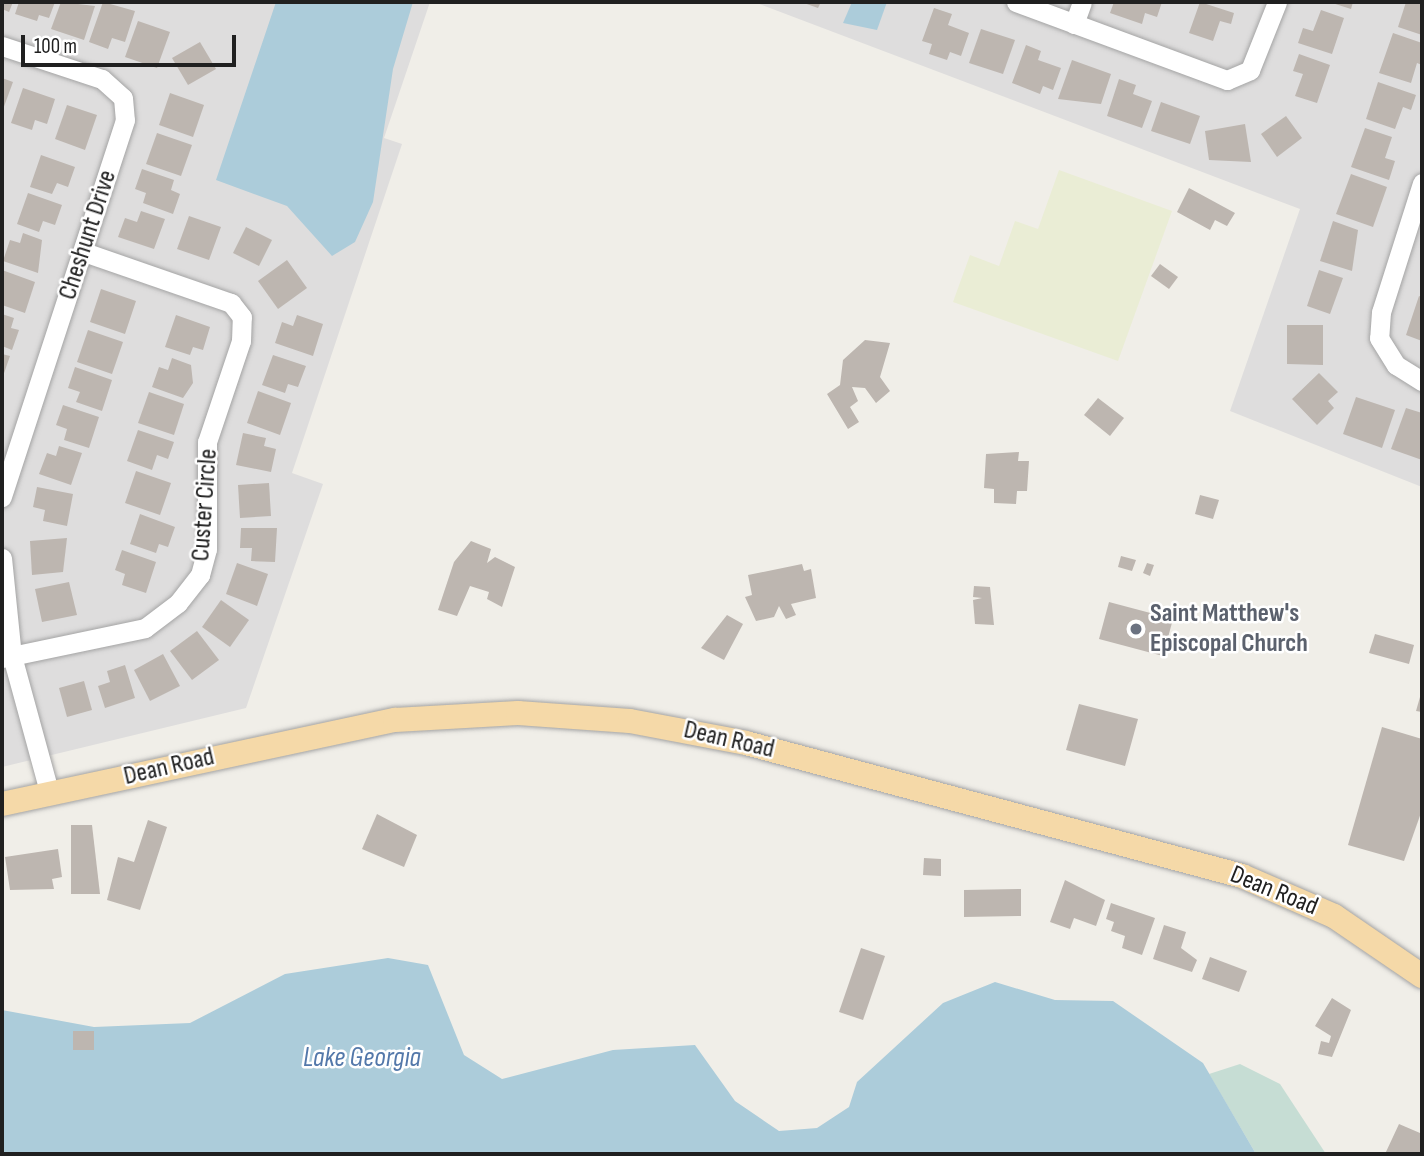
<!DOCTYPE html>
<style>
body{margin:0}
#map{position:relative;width:1424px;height:1156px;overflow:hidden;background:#f0eee8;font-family:"Sofia Sans Condensed",sans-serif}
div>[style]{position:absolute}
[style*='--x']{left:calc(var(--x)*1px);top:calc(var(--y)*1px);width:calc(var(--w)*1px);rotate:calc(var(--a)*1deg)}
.residential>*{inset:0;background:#dedddd}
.farmland>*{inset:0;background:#eaedd5}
.wetland>*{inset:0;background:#c6ddd4}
.water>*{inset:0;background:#acccda}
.building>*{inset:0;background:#bdb6b0}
.roads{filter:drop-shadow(0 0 2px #a4a4a4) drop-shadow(0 0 2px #a4a4a4)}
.minor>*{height:19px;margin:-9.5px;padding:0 9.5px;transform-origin:9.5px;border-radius:9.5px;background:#fff}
.major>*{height:24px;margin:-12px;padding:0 12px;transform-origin:12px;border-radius:12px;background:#f5d9a8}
.dots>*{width:19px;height:19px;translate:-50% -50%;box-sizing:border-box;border:4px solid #fff;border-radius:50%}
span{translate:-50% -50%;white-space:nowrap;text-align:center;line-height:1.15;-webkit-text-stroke:5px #fff;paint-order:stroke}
.street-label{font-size:26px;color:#202020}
.worship-label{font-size:26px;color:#5b616d;font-weight:700}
.left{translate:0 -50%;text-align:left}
.water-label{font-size:28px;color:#5378aa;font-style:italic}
.frame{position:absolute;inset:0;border:4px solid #202020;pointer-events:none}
.scale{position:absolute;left:21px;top:35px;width:215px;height:32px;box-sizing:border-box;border:4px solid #202020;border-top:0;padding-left:9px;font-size:21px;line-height:24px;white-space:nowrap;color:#202020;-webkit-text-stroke:5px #fff;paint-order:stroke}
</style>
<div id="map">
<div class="residential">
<div style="clip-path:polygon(2px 2px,430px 2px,384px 138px,402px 144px,292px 473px,323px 484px,246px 708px,2px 767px)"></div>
<div style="clip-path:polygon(754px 2px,1422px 2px,1422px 487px,1230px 411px,1300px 209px)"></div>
</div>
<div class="farmland">
<div style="clip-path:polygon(1059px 170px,1172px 211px,1118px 361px,953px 302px,970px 255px,999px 266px,1015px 221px,1038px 229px)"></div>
</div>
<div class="wetland">
<div style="clip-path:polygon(1240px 1064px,1280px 1084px,1326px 1154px,1256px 1154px,1209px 1074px)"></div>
</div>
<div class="water">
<div style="clip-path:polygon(276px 2px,413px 2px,393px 69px,373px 202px,355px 242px,332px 256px,287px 206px,216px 180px)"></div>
<div style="clip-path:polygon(852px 2px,887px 2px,877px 30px,843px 23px)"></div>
<div style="clip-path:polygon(388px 958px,428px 965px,464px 1055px,502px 1079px,613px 1050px,695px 1045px,735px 1101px,779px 1131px,817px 1128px,849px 1107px,857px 1082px,943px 1003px,995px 982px,1055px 1000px,1113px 1001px,1203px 1063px,1256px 1154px,2px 1154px,2px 1010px,94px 1027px,190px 1023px,285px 974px)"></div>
</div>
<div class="building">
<div style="clip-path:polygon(2px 2px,13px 2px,9px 12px,2px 9px)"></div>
<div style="clip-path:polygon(19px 2px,55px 2px,49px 18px,39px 15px,37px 21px,15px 14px)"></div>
<div style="clip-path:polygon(61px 2px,95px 6px,84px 40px,51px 29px)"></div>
<div style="clip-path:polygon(103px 2px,135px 11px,125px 42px,112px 38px,108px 49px,89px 42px)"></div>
<div style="clip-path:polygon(801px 2px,821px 2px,818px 8px)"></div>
<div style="clip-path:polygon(1114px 2px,1162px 2px,1157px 17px,1145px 13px,1142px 24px,1110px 13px)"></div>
<div style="clip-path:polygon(1200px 2px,1234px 13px,1231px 24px,1220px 21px,1213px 41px,1189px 33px)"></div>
<div style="clip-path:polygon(1329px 2px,1353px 2px,1351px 9px)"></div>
<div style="clip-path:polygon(1406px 2px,1422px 2px,1422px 35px,1398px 27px)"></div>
<div style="clip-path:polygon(934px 8px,952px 14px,948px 25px,969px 33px,961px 56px,950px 52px,947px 60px,929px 54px,932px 44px,922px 41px)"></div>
<div style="clip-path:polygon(1321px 10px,1344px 18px,1332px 54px,1298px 43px,1303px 28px,1313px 31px)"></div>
<div style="clip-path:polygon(138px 21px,170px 32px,157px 68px,125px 57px)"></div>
<div style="clip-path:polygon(981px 29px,1015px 40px,1003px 74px,969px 63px)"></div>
<div style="clip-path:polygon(1393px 33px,1422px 43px,1422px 65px,1417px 63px,1411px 83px,1379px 73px)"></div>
<div style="clip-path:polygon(200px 42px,216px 69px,188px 85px,172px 58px)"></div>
<div style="clip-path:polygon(1026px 45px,1041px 51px,1038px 60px,1061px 68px,1053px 90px,1043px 86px,1040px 94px,1012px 83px)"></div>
<div style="clip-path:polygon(1299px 54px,1330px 65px,1317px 103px,1295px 96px,1303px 74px,1293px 71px)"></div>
<div style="clip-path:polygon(1072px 60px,1111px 74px,1101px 104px,1058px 99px)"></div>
<div style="clip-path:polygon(2px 78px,13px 82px,2px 112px)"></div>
<div style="clip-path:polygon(1119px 79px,1136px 85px,1133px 94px,1152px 101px,1142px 128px,1107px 116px)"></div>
<div style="clip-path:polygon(1378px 82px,1416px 95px,1411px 110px,1403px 107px,1395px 129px,1366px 119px)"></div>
<div style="clip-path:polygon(23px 88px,55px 99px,47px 124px,35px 120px,32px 130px,11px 123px)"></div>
<div style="clip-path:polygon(170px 93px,204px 105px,193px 137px,159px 125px)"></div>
<div style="clip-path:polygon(1161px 102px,1200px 116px,1190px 144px,1151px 131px)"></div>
<div style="clip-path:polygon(67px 105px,97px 115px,85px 150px,55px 139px)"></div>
<div style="clip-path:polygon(1286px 116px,1302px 138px,1277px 157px,1261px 134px)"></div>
<div style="clip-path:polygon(1245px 124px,1251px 162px,1209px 160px,1205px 131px)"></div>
<div style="clip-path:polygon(1365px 128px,1392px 137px,1385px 158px,1395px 161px,1389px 180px,1351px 167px)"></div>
<div style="clip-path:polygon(157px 133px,192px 145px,181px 176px,146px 164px)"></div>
<div style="clip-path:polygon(41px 155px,75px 167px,68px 187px,57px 183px,52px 194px,30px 187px)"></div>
<div style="clip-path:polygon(142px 169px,174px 180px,171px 190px,180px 194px,173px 214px,143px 203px,146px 193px,135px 189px)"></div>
<div style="clip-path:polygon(1351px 174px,1387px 187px,1373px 227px,1336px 214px)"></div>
<div style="clip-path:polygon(1189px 188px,1235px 213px,1227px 226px,1215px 220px,1210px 230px,1177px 212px)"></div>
<div style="clip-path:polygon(28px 193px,62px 205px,55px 225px,43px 221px,39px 232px,17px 224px)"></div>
<div style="clip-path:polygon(141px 211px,165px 219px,154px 249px,118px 237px,125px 218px,137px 222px)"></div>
<div style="clip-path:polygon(189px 216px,221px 227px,209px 260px,177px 249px)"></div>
<div style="clip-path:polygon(1333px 221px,1358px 230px,1352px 271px,1320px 261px)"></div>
<div style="clip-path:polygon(246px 227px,272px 240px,259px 266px,233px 253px)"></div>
<div style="clip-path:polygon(23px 233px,42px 240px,38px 273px,3px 261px,10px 240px,20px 243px)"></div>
<div style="clip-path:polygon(287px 260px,307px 288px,278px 309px,258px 281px)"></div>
<div style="clip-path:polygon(1160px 264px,1178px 277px,1169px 289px,1151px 276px)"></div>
<div style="clip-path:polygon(2px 270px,35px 282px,25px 313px,2px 305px)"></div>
<div style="clip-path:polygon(1319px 270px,1343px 278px,1330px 314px,1307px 306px)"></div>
<div style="clip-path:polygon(101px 289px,136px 301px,125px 334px,90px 322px)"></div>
<div style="clip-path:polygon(1419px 296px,1422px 297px,1422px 341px,1406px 335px)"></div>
<div style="clip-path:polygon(2px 314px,14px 318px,11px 328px,19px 330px,12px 350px,2px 346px)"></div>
<div style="clip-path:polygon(176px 315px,210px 327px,203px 350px,193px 347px,190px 355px,165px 347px)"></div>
<div style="clip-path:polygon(297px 315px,323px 324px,313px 356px,275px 343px,282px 322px,293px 326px)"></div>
<div style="clip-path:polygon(1287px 325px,1323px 325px,1323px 365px,1287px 364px)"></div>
<div style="clip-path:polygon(88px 330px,123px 342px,112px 374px,77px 362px)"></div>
<div style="clip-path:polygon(865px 340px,890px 343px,880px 377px,890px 391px,876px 403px,865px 388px,852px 387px,858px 401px,850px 407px,859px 422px,848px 429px,827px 394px,840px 385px,843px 360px)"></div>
<div style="clip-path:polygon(2px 354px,10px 356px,2px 379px)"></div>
<div style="clip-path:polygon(273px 355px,306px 366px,298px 387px,288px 384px,285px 393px,262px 385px)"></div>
<div style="clip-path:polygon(172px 358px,191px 365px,193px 383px,183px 398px,152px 387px,159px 367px,168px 370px)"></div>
<div style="clip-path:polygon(75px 367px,112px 380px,102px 411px,76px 402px,80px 392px,68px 388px)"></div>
<div style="clip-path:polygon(1319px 373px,1338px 392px,1328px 401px,1334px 408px,1317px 425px,1292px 399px)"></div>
<div style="clip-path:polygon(258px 391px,291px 403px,280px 435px,247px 423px)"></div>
<div style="clip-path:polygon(149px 392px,184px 404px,174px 435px,138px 423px)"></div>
<div style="clip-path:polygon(1356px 397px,1395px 410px,1382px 448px,1343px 434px)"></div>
<div style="clip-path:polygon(1098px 398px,1124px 418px,1110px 436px,1084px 415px)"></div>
<div style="clip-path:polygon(63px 405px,99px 417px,89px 448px,64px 440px,67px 429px,56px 425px)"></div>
<div style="clip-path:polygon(1406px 408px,1422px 413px,1422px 460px,1391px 449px)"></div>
<div style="clip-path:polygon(138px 430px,174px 442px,168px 459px,157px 455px,152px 470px,127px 461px)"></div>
<div style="clip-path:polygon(243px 433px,266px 438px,264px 446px,276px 449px,271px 472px,236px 465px)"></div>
<div style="clip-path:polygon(59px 446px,82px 453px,71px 485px,39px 474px,47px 453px,56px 456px)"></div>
<div style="clip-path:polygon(1019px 452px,1018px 461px,1029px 461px,1027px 491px,1017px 491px,1016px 504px,994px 503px,994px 489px,984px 488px,986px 454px)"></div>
<div style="clip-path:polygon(136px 471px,171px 483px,160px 515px,125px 503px)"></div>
<div style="clip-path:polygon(269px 483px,271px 516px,240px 518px,238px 485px)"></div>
<div style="clip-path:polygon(37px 487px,73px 494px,67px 526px,43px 521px,45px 510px,33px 507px)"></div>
<div style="clip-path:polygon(1200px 495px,1219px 500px,1213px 519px,1195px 514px)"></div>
<div style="clip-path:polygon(140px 514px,175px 527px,168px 547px,159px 544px,156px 553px,130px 544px)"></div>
<div style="clip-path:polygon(241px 528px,277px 528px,275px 562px,251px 561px,252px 548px,240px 548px)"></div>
<div style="clip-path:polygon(67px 538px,63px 572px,32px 575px,30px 541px)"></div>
<div style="clip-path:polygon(471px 541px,491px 549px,487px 563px,495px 557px,515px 567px,502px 607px,487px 599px,489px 592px,470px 586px,457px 616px,438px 610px,454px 562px)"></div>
<div style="clip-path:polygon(122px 550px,156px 562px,146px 593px,122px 585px,125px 574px,115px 570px)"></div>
<div style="clip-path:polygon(1121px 556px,1136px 560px,1132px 571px,1118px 567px)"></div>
<div style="clip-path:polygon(237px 563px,268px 574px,257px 606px,226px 594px)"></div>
<div style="clip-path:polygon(1147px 563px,1154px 565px,1150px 576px,1143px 573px)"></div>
<div style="clip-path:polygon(802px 564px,804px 571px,811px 569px,816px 598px,791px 604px,796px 615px,786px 619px,779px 606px,774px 617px,756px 621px,745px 597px,752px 595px,748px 575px)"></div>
<div style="clip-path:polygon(69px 582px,77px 615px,42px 622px,35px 589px)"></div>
<div style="clip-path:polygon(974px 586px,990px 587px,994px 625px,975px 624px,973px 600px,982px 598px,973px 597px)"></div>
<div style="clip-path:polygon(221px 600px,249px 620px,230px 647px,202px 627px)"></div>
<div style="clip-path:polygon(1109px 602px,1173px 619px,1163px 656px,1099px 639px)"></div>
<div style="clip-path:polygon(727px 615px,743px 624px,724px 660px,701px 648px)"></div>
<div style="clip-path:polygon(197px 631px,219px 660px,192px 680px,170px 651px)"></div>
<div style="clip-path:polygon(1375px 634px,1414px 645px,1409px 664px,1369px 653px)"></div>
<div style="clip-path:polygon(163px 654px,180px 686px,150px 701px,134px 670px)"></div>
<div style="clip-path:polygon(125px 665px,135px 698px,105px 708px,98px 686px,110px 682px,107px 671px)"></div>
<div style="clip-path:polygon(84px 681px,92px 710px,67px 717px,59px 688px)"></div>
<div style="clip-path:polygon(1420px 697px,1422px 698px,1422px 712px,1416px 711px)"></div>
<div style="clip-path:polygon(1079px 704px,1138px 719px,1125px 766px,1066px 750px)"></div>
<div style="clip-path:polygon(1382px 727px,1422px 739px,1422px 810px,1404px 861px,1348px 845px)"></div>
<div style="clip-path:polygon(377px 814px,417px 835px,404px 867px,362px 849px)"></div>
<div style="clip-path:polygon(148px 820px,167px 827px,140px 910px,107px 900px,118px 857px,134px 862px)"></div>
<div style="clip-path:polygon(71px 825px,92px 825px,100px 894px,71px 894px)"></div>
<div style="clip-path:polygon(58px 849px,62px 877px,52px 879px,54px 889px,10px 890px,5px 857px)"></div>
<div style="clip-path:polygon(924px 858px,941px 859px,941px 876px,923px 875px)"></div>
<div style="clip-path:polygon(1065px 880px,1105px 900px,1096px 926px,1074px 918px,1070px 929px,1050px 922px)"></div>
<div style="clip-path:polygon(1021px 889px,1021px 916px,964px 917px,964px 890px)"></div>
<div style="clip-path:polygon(1111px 903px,1155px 918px,1142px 955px,1122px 948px,1125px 936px,1111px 931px,1114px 922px,1106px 919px)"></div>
<div style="clip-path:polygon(1164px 925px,1186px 932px,1181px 948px,1197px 960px,1192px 972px,1153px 959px)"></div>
<div style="clip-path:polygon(861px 948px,885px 956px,863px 1020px,839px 1012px)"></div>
<div style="clip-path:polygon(1210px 957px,1247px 971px,1239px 992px,1202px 979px)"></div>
<div style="clip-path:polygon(1332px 998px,1351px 1010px,1332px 1057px,1318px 1054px,1321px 1041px,1329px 1043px,1331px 1036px,1315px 1026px)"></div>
<div style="clip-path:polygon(73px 1031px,94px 1031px,94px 1050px,73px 1050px)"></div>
<div style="clip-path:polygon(1399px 1124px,1420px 1133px,1422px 1129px,1422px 1154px,1385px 1154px)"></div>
</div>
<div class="roads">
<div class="minor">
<div style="--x:1016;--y:2;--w:225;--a:20.3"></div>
<div style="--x:1227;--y:80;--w:25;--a:-23"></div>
<div style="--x:1250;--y:70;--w:73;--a:-68.3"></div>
<div style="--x:1074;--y:24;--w:23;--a:-70"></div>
<div style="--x:2;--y:46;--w:105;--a:18.3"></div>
<div style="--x:102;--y:79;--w:28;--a:42"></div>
<div style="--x:123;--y:98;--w:22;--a:85"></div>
<div style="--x:125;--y:120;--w:397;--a:108.1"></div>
<div style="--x:1422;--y:183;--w:135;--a:107.6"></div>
<div style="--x:1381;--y:312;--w:26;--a:94"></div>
<div style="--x:1379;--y:338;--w:32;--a:58"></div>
<div style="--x:1396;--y:365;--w:31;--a:32"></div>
<div style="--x:2;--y:558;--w:99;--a:84.2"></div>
<div style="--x:12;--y:656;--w:144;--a:74.7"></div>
<div style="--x:2;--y:658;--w:146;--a:-11.8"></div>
<div style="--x:145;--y:628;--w:41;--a:-37.1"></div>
<div style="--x:178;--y:603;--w:36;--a:-52"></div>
<div style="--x:200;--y:575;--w:27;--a:-75"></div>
<div style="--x:207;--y:549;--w:107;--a:-90"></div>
<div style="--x:207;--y:442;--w:107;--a:-71.4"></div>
<div style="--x:241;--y:341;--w:24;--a:-88"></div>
<div style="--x:242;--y:317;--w:18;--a:-128"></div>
<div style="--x:231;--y:303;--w:156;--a:-160.9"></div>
</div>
<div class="major">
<div style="--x:2;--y:804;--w:402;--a:-12.1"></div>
<div style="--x:395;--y:720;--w:123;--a:-3.3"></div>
<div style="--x:518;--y:713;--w:112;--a:4.1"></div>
<div style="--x:630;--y:721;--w:118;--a:10.7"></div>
<div style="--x:746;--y:743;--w:514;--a:15.01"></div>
<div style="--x:1242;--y:876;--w:100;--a:23.5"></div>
<div style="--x:1334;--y:916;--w:107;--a:34.3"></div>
</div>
</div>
<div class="dots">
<div style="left:1136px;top:629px;background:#6b7280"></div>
</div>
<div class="street-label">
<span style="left:88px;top:235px;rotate:-72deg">Cheshunt Drive</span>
<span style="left:205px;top:505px;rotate:-86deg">Custer Circle</span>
<span style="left:729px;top:740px;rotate:13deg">Dean Road</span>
<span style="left:169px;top:767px;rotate:-13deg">Dean Road</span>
<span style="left:1274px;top:891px;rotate:22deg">Dean Road</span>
</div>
<div class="worship-label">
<span class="left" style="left:1150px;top:629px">Saint Matthew's<br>Episcopal Church</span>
</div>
<div class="water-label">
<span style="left:362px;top:1058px">Lake Georgia</span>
</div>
<div class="frame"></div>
<div class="scale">100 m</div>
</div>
